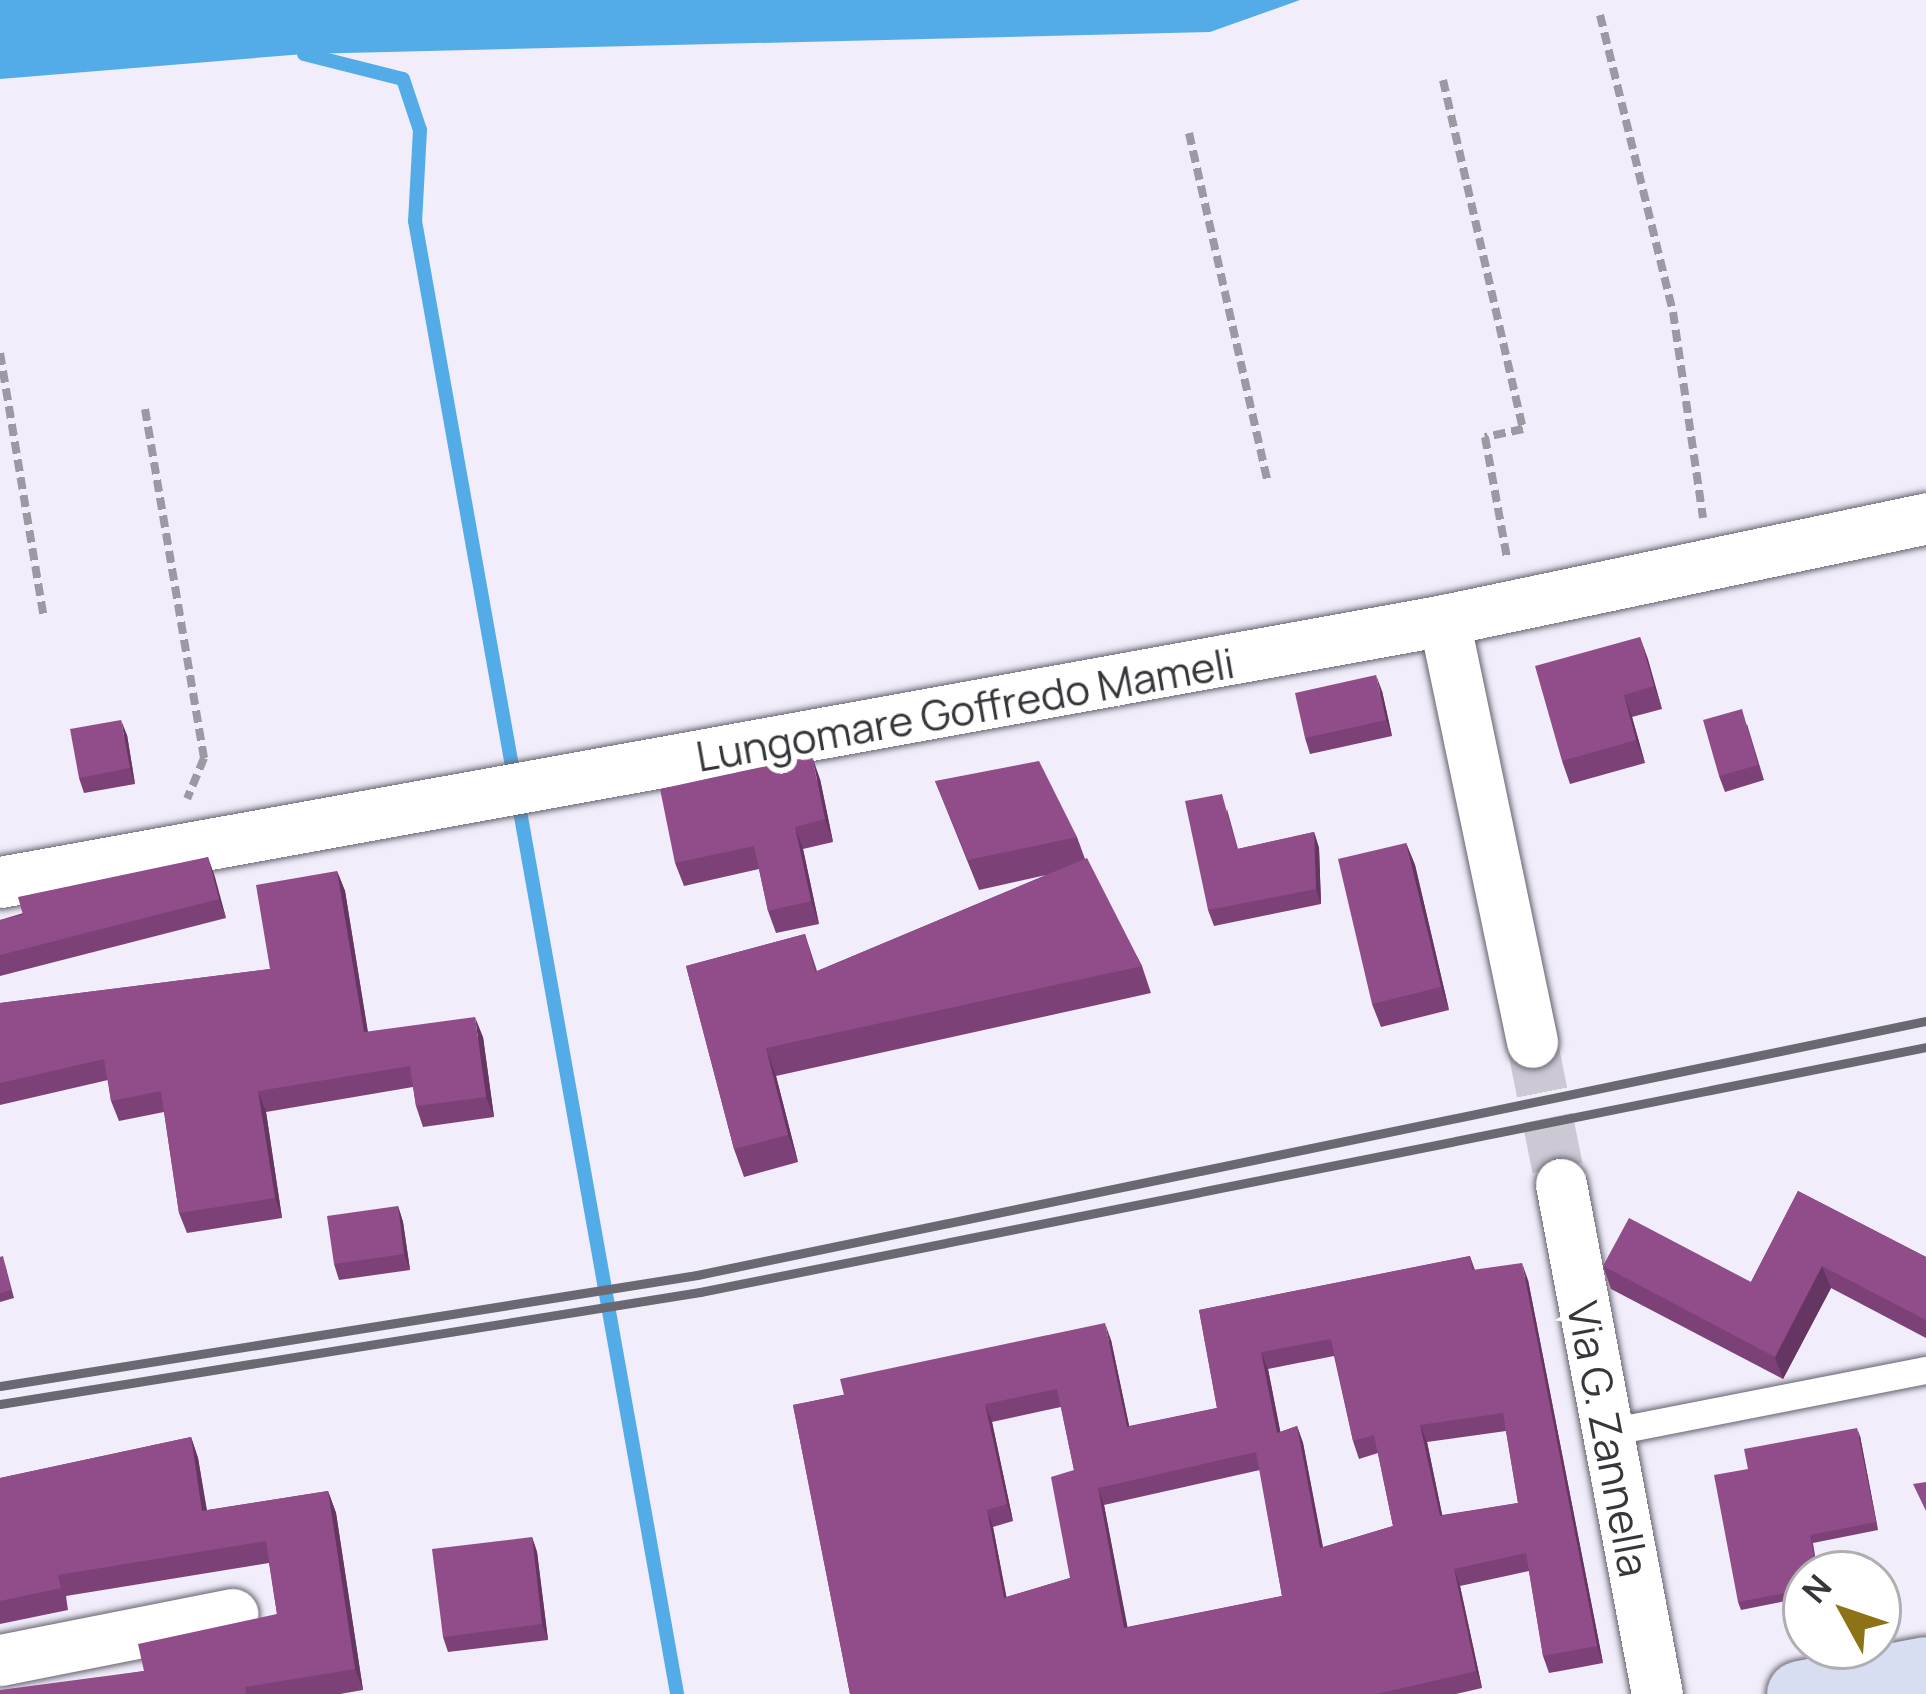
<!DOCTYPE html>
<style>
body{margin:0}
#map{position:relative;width:1926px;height:1694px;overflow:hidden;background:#f1edfa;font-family:Manrope,sans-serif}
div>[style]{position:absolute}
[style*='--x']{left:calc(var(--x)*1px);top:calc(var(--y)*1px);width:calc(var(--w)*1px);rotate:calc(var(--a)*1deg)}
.water>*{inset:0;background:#53ace7}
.stream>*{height:14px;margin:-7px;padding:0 7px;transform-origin:7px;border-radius:7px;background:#53ace7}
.street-tunnel>*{height:51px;margin-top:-25.5px;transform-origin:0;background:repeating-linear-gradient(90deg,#ccc8d4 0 51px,transparent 0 77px)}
.path>*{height:8px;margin-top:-4px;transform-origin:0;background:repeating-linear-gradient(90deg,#9c99a2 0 12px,transparent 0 18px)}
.roads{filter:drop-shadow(0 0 3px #66626e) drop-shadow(0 0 3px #66626e)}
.lane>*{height:27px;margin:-13.5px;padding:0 13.5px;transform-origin:13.5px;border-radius:13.5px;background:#fff}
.street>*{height:51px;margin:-25.5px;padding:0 25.5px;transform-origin:25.5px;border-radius:25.5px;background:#fff}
.secondary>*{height:66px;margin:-33px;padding:0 33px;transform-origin:33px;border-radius:33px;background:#d8def1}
.rail>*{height:9px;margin:-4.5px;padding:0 4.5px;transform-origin:4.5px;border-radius:4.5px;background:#6a6870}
.wall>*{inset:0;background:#7c4277}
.shaded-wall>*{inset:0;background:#653661}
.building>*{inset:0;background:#904d8a}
span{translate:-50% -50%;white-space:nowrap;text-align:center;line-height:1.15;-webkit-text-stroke:12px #fff;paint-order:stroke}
.street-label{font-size:42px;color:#37363b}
.north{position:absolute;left:1782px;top:1550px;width:120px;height:120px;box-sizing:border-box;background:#fff;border:3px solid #afafb1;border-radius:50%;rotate:310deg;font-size:33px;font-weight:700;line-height:48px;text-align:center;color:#37363b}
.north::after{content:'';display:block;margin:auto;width:42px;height:54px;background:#8e7216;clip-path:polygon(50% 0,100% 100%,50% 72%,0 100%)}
</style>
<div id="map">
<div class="water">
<div style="clip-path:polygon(0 0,1300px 0,1210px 32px,304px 54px,0 79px)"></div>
</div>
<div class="stream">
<div style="--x:304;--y:54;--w:102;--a:14.2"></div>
<div style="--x:403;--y:79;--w:54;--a:71.6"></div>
<div style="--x:420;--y:130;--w:91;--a:93.1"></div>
<div style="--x:415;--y:221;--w:1496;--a:79.91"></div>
</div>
<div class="street-tunnel">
<div style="--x:1532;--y:1042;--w:145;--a:78.5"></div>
</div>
<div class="path">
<div style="--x:1600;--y:15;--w:306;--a:76.2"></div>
<div style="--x:1673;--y:312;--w:208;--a:81.7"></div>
<div style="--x:1443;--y:80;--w:358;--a:77.1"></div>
<div style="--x:1523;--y:429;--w:39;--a:168"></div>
<div style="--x:1485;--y:437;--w:123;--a:79.7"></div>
<div style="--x:1189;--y:133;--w:359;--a:77.3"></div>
<div style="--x:0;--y:353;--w:269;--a:80.6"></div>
<div style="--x:145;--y:409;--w:354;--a:80.4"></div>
<div style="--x:204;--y:758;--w:44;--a:112.5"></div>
</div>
<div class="roads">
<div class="lane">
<div style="--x:1609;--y:1432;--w:323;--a:-11.1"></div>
</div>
<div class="street">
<div style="--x:1444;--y:620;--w:431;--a:78.2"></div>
<div style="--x:0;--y:882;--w:1468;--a:-10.28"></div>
<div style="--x:1444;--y:620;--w:493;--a:-11.9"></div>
<div style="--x:1561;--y:1184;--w:519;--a:79.34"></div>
<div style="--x:0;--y:1660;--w:237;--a:-11.2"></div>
</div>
<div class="secondary">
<div style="--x:1800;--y:1694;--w:128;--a:-10.8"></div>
</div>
</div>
<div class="rail">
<div style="--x:0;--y:1386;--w:706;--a:-9.05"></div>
<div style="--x:697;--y:1275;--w:1255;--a:-11.68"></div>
<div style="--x:0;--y:1404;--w:709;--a:-9.09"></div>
<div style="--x:700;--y:1292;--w:1250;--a:-11.3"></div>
</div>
<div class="wall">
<div style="clip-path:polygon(1640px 637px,1662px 709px,1632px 717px,1645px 763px,1570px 784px,1562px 761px)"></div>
<div style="clip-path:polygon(1382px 691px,1392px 736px,1310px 754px,1305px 738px)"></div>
<div style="clip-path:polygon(1747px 724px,1764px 780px,1725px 792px,1719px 776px)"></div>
<div style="clip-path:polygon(127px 735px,135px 784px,84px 793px,79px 778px)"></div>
<div style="clip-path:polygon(820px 779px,833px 842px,803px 849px,819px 924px,776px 933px,768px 911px,759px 869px,684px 886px,675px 863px)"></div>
<div style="clip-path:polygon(935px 781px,1077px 837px,1085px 859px,1142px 966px,1151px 993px,776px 1076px,798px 1162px,744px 1177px,734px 1149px,686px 966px,805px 934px,817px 971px,1046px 875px,979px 890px)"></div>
<div style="clip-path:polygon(1227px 809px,1238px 849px,1314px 832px,1319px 848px,1321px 904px,1214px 926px,1208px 910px)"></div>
<div style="clip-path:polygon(1406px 843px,1415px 865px,1449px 1010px,1381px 1027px,1372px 1004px)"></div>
<div style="clip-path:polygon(208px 857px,226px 918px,0 976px,0 920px)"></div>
<div style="clip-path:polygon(337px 871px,345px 891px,368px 1032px,483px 1037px,494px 1117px,423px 1127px,416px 1106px,413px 1087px,266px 1112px,282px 1218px,187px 1233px,179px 1213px,164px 1112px,119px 1121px,111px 1101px,108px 1080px,0 1105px,0 1003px,270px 969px)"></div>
<div style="clip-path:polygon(1798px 1191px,1926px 1257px,1926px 1338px,1831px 1288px,1783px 1379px,1611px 1289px,1603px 1266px,1751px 1282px)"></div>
<div style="clip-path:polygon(398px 1206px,403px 1222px,410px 1270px,339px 1280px,334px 1264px)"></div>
<div style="clip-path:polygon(evenodd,1470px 1256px,1475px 1270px,1528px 1280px,1603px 1663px,1549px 1673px,1543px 1656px,1529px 1571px,1460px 1586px,1482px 1688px,1456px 1694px,850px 1694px,793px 1405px,1111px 1340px,1129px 1426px,1217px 1408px,1199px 1310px,1470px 1256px,1334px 1356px,1353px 1441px,1359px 1459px,1378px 1453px,1393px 1526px,1323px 1547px,1303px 1443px,1297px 1426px,1280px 1432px,1268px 1369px,1334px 1356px,1470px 1256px,1061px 1407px,1074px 1470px,1070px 1578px,1006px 1597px,993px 1527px,1013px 1521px,992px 1422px,1061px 1407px,1470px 1256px,1506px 1431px,1518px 1503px,1442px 1515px,1427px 1442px,1506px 1431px,1470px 1256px,1260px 1470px,1282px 1596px,1127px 1627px,1104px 1505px,1260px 1470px)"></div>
<div style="clip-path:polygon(0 1257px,5px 1264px,14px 1298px,0 1302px)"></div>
<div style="clip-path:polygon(1860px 1436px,1878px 1530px,1813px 1543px,1818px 1574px,1806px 1574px,1806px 1597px,1741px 1610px,1738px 1602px,1748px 1469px)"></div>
<div style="clip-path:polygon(191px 1437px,198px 1458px,207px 1510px,328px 1491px,336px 1513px,363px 1690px,340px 1694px,0 1694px,144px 1671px,277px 1614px,269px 1563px,66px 1596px,68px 1610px,0 1624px,0 1478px)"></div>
<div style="clip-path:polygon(532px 1537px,537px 1552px,548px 1640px,448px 1652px,443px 1637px)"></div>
</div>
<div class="shaded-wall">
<div style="clip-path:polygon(1640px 637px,1648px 659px,1662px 709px,1654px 686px)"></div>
<div style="clip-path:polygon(1376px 675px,1382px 691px,1392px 736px,1386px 720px)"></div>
<div style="clip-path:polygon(1624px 695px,1632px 717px,1645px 763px,1636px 740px)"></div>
<div style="clip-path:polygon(121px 720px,127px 735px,135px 784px,130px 768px)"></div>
<div style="clip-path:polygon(812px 756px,820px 779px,833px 842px,825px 819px)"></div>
<div style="clip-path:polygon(795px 827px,803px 849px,819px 924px,811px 901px)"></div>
<div style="clip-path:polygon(1314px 832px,1319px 848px,1321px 904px,1316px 889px)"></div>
<div style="clip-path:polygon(1406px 843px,1415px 865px,1449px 1010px,1441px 987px)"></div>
<div style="clip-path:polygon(208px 857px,215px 877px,226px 918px,219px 899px)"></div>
<div style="clip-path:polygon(337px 871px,345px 891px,371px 1053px,364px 1032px)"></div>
<div style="clip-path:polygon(475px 1017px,483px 1037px,494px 1117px,486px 1097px)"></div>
<div style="clip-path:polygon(766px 1048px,776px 1076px,798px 1162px,788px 1135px)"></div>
<div style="clip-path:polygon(258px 1091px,266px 1112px,282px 1218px,275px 1198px)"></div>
<div style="clip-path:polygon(398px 1206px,403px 1222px,410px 1270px,404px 1254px)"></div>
<div style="clip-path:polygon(1522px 1263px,1528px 1280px,1603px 1663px,1597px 1646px)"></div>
<div style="clip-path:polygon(1822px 1266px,1831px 1288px,1783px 1379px,1775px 1357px)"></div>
<div style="clip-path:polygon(1105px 1323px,1111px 1340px,1133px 1444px,1127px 1427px)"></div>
<div style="clip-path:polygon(1261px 1352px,1268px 1369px,1284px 1450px,1277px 1433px)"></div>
<div style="clip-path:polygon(985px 1404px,992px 1422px,1013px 1521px,1007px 1504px)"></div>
<div style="clip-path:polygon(1420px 1425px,1427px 1442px,1446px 1533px,1440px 1516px)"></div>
<div style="clip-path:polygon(1297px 1426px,1303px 1443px,1326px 1565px,1320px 1548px)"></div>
<div style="clip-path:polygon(1857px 1428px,1860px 1436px,1878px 1530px,1876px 1522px)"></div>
<div style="clip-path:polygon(191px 1437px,198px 1458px,210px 1532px,202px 1511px)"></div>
<div style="clip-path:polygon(1098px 1488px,1104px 1505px,1131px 1645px,1124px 1628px)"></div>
<div style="clip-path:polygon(328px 1491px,336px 1513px,363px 1690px,355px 1669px)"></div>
<div style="clip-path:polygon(987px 1510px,993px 1527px,1010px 1615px,1004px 1598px)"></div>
<div style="clip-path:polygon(532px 1537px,537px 1552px,548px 1640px,542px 1624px)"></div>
<div style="clip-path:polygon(1454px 1569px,1460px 1586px,1482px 1688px,1476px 1671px)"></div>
</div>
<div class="building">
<div style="clip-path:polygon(1640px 637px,1654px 686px,1624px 695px,1636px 740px,1562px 761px,1535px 666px)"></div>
<div style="clip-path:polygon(1376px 675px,1386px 720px,1305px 738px,1295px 693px)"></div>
<div style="clip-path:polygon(1742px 709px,1758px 765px,1719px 776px,1703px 720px)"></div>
<div style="clip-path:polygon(121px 720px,130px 768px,79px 778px,70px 729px)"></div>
<div style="clip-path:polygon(812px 756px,825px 819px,795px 827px,811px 901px,768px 911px,754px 846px,675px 863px,660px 789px)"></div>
<div style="clip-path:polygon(1039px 761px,1077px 837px,968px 860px,935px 781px)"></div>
<div style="clip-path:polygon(1222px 794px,1237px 849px,1314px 832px,1316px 889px,1208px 910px,1185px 801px)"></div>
<div style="clip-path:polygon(1406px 843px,1441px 987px,1372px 1004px,1338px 859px)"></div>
<div style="clip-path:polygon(208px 857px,219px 899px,0 955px,0 920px,23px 915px,18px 897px)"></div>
<div style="clip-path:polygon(1087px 858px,1142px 966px,766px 1048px,788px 1135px,734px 1149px,686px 966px,805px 934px,815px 972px)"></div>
<div style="clip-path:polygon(337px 871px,364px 1032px,475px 1017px,486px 1097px,416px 1106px,410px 1066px,258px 1091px,275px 1198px,179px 1213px,161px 1091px,111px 1101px,104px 1059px,0 1083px,0 1003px,270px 969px,256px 885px)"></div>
<div style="clip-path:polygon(1798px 1191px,1926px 1257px,1926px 1320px,1822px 1266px,1775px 1357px,1603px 1266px,1629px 1218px,1751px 1282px)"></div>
<div style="clip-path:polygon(398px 1206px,404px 1254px,334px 1264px,327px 1216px)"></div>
<div style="clip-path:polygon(3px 1256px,11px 1290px,0 1293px,0 1257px)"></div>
<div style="clip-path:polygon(evenodd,1470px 1256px,1472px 1270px,1522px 1263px,1597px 1646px,1543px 1656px,1526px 1553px,1454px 1569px,1476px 1671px,1377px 1694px,850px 1694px,793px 1405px,844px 1395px,840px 1379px,1105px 1323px,1127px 1427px,1217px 1408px,1199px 1310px,1470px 1256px,1331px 1339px,1353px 1441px,1374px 1435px,1393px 1526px,1320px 1548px,1297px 1426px,1277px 1433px,1261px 1352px,1331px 1339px,1470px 1256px,1057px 1389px,1074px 1470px,1051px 1477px,1070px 1578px,1004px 1598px,987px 1510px,1007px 1504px,985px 1404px,1057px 1389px,1470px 1256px,1503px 1413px,1518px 1503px,1440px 1516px,1420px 1425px,1503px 1413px,1470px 1256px,1256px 1452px,1282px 1596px,1124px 1628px,1098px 1488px,1256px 1452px)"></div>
<div style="clip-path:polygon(1857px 1428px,1876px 1522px,1810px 1535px,1817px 1574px,1806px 1574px,1806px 1589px,1738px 1602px,1714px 1475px,1748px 1469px,1744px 1449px)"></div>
<div style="clip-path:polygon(191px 1437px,202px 1511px,328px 1491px,355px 1669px,245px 1687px,246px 1694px,0 1694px,0 1690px,144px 1671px,138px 1644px,277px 1614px,266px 1541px,58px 1575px,61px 1588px,0 1601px,0 1478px)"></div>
<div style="clip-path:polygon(1926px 1482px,1926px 1511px,1913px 1484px)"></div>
<div style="clip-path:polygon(532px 1537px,542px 1624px,443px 1637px,432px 1549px)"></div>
</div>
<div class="street-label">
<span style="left:965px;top:709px;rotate:-10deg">Lungomare Goffredo Mameli</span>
<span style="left:1609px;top:1439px;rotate:79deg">Via G. Zannella</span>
</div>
<div class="north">N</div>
</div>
